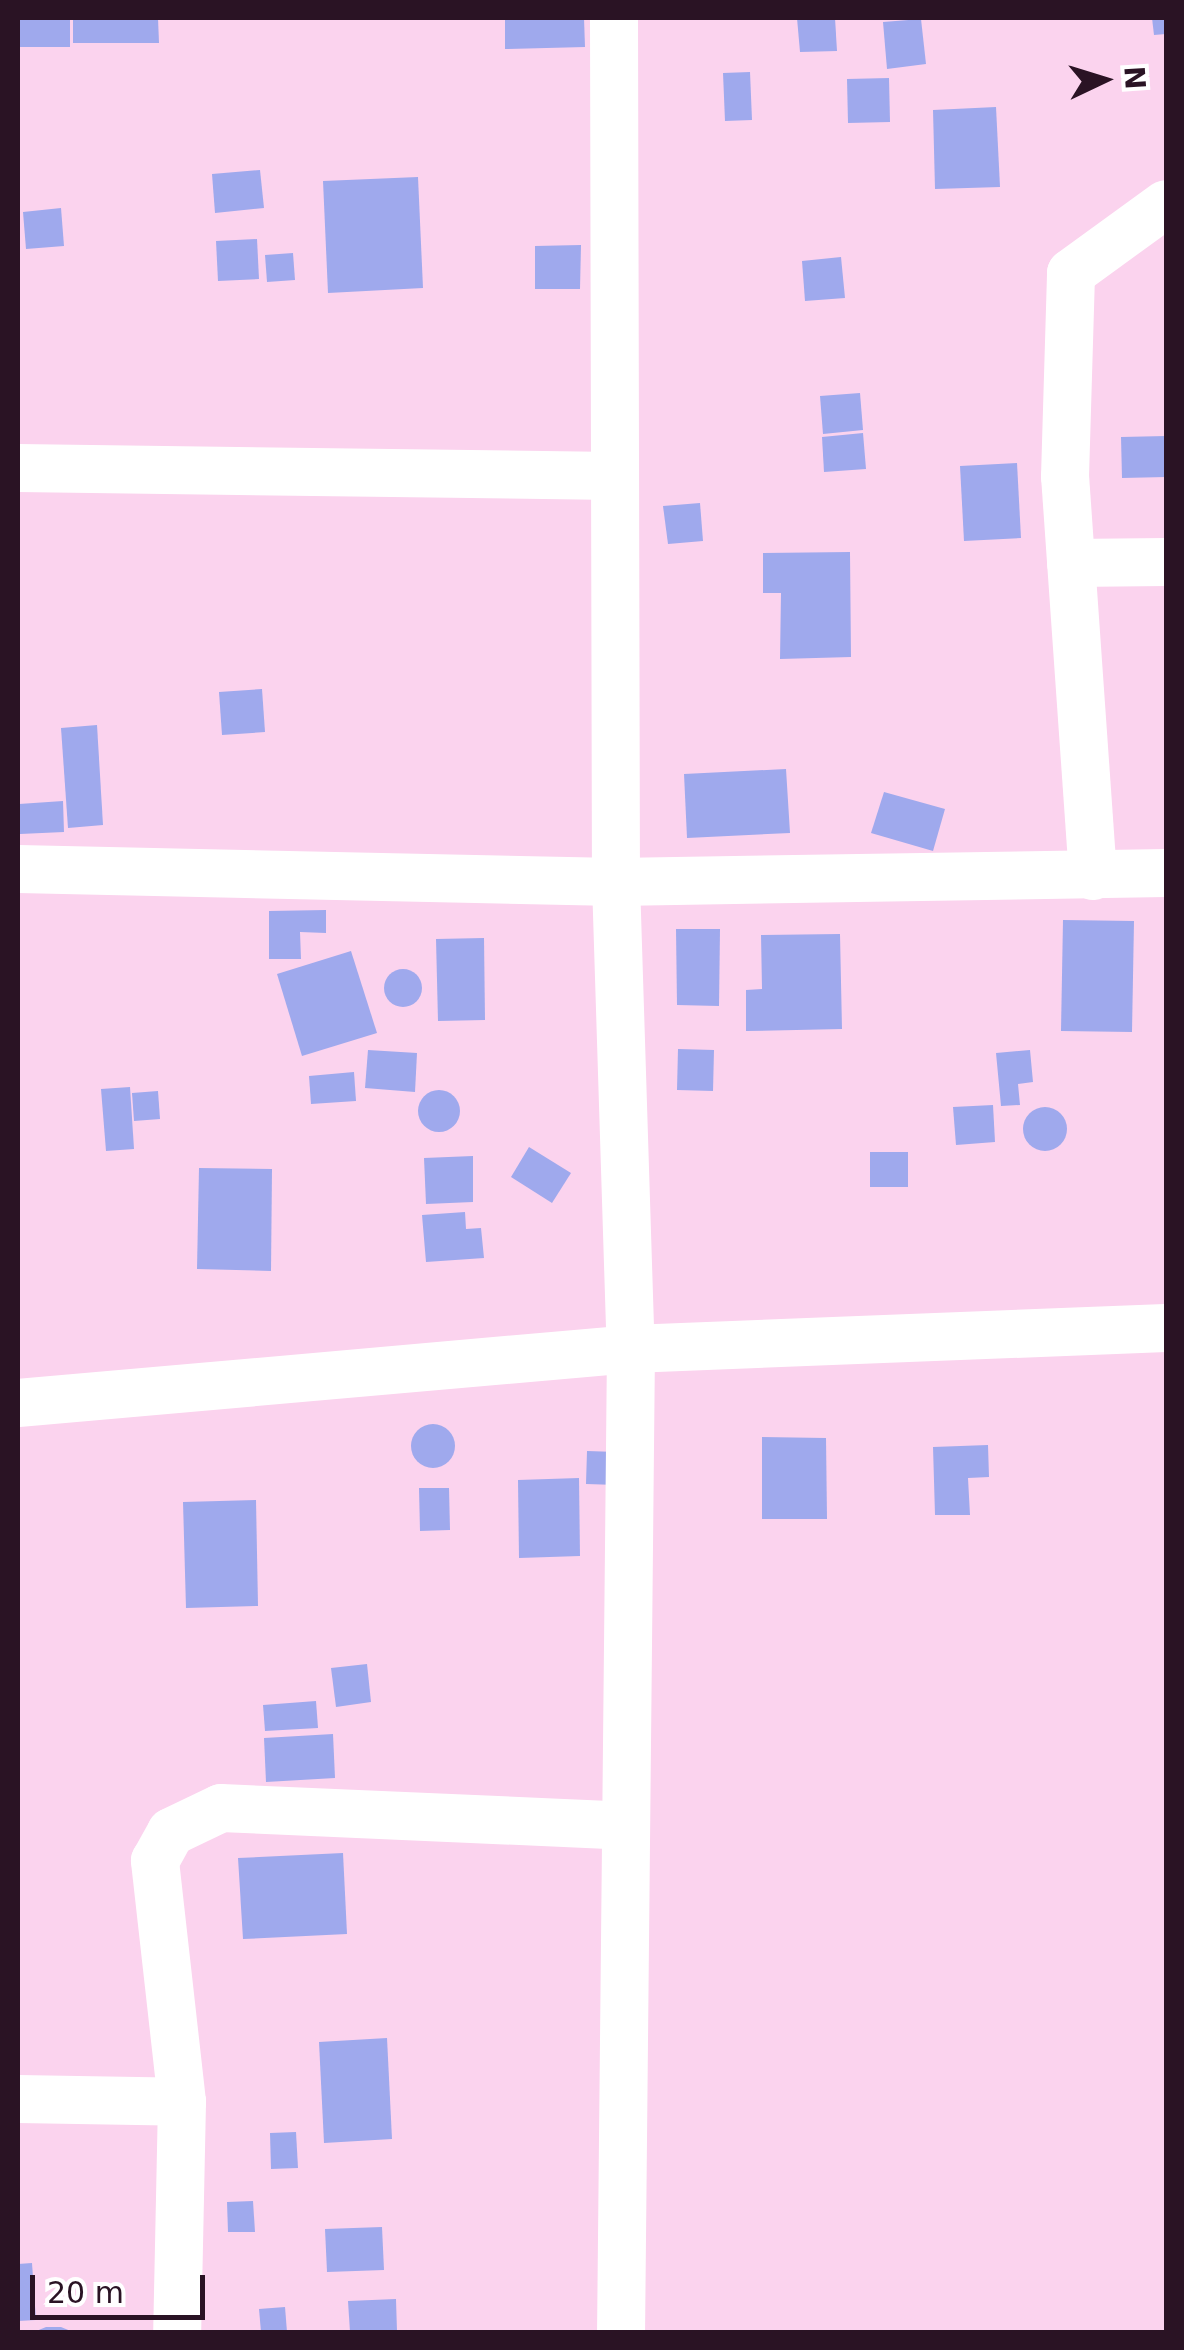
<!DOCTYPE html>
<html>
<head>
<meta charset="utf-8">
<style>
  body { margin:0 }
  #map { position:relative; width:1184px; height:2350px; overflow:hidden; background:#fbd3ee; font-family:"DejaVu Sans",sans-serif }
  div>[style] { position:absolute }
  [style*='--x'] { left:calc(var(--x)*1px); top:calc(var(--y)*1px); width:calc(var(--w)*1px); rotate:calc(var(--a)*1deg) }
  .building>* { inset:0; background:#9fa9ed }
  .round { border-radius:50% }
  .street>* { height:48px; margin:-24px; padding:0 24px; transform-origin:24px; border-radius:24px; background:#fff }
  span { translate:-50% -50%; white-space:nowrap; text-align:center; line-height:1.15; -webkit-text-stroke:9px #fff; paint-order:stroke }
  .frame { position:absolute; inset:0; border:20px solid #2a1324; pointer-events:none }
  .north { position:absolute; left:1054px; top:30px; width:100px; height:100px; -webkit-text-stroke:8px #fff; paint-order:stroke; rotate:86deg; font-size:28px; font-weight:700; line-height:40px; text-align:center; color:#2a1324 }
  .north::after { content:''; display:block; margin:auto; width:35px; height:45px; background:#2a1324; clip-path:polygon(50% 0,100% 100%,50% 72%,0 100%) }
  .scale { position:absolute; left:30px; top:2275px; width:175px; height:45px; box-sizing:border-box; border:5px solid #2a1324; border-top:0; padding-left:12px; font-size:30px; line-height:35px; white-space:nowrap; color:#2a1324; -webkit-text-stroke:8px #fff; paint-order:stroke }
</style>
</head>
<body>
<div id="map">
  <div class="building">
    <div style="clip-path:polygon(18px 18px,70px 18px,70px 47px,18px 47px)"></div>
    <div style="clip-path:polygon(73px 18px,158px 18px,159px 43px,73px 43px)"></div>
    <div style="clip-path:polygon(505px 18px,584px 18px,585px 47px,505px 49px)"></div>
    <div style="clip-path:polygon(797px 18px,835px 18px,837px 51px,800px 52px)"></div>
    <div style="clip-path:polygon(1152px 18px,1166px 18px,1166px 34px,1154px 35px)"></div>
    <div style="clip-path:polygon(921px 19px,926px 64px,887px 69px,883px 22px)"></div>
    <div style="clip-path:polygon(750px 72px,752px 120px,725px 121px,723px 73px)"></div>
    <div style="clip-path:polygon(889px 78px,890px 122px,848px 123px,847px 79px)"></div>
    <div style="clip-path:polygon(996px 107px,1000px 187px,935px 189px,933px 110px)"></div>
    <div style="clip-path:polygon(260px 170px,264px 208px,215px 213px,212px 174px)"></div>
    <div style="clip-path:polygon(418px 177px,423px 288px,328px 293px,323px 181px)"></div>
    <div style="clip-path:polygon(61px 208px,64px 246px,26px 249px,23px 212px)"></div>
    <div style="clip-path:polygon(257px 239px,259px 279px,218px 281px,216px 241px)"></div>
    <div style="clip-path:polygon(581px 245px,580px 289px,535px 289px,535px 246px)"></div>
    <div style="clip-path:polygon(293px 253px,295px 280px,267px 282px,265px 255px)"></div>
    <div style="clip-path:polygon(841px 257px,845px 298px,805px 301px,802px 261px)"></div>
    <div style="clip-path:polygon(860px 393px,863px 430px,823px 434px,820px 396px)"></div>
    <div style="clip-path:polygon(863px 433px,866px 469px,824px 472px,822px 437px)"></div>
    <div style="clip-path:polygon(1166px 436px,1166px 477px,1122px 478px,1121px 437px)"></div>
    <div style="clip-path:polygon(1017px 463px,1021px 538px,964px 541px,960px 466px)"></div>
    <div style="clip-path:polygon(700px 503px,703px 541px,668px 544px,663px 506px)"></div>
    <div style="clip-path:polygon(850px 552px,851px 657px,780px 659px,781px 593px,763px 593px,763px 553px)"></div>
    <div style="clip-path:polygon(262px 689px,265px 732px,222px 735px,219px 692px)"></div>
    <div style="clip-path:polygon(97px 725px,103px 825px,68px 828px,61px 728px)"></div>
    <div style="clip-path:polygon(786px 769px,790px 833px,687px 838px,684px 774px)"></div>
    <div style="clip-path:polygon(884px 792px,945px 809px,933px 851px,871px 833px)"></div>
    <div style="clip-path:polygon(63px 801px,64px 832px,20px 834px,19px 804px)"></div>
    <div style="clip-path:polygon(326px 910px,326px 933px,300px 932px,301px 959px,269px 959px,269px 911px)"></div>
    <div style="clip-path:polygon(1063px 920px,1134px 921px,1132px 1032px,1061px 1031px)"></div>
    <div style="clip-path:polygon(676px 929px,720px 929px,719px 1006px,677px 1005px)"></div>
    <div style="clip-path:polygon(840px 934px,842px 1029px,746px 1031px,746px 990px,762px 989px,761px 935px)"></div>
    <div style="clip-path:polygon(484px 938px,485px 1020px,438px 1021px,436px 939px)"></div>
    <div style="clip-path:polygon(351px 951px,377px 1033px,302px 1056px,277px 974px)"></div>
    <div class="round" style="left:384px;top:969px;width:38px;height:38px"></div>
    <div style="clip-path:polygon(678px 1049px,714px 1050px,713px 1091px,677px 1090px)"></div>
    <div style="clip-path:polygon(368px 1050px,417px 1053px,415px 1092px,365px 1088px)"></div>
    <div style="clip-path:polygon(1030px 1050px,1033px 1082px,1018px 1084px,1020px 1105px,1001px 1106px,996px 1053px)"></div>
    <div style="clip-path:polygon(354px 1072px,356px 1101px,311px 1104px,309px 1076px)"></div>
    <div style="clip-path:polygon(130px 1087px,134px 1149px,106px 1151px,101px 1089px)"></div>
    <div class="round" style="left:418px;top:1090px;width:42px;height:42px"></div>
    <div style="clip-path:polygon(158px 1091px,160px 1119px,134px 1121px,132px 1093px)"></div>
    <div style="clip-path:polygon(993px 1105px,995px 1142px,956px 1145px,953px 1107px)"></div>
    <div class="round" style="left:1023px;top:1107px;width:44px;height:44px"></div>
    <div style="clip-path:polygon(529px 1147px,571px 1173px,552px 1203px,511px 1177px)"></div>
    <div style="clip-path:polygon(870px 1152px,908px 1152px,908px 1187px,870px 1187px)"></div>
    <div style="clip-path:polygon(473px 1156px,473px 1202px,426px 1204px,424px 1158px)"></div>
    <div style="clip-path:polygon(199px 1168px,272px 1169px,271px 1271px,197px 1269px)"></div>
    <div style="clip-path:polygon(465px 1212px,466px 1229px,481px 1228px,484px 1258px,426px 1262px,422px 1215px)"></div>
    <div class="round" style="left:411px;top:1424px;width:44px;height:44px"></div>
    <div style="clip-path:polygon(762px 1437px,826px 1438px,827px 1519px,762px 1519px)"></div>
    <div style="clip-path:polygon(988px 1445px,989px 1477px,968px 1478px,970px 1515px,935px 1515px,933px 1447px)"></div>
    <div style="clip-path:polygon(587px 1451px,617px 1452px,617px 1485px,586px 1484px)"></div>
    <div style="clip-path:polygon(579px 1478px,580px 1556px,519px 1558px,518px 1480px)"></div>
    <div style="clip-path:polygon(419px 1488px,449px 1488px,450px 1530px,420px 1531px)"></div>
    <div style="clip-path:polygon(256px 1500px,258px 1606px,186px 1608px,183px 1502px)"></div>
    <div style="clip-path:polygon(367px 1664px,371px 1702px,336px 1707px,331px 1668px)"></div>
    <div style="clip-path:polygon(316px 1701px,318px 1728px,265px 1731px,263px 1705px)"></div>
    <div style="clip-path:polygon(333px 1734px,335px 1778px,266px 1782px,264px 1738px)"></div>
    <div style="clip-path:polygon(343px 1853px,347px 1934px,243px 1939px,238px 1858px)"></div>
    <div style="clip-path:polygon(387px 2038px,392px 2139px,324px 2143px,319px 2042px)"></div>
    <div style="clip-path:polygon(296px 2132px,298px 2168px,271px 2169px,270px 2133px)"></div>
    <div style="clip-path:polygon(253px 2201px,255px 2232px,228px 2232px,227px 2202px)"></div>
    <div style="clip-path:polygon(382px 2227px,384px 2270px,327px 2272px,325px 2229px)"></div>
    <div style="clip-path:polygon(32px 2263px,36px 2320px,18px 2321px,18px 2264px)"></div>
    <div style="clip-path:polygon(396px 2299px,397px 2332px,350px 2332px,348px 2301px)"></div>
    <div style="clip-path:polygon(285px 2307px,287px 2332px,261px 2332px,259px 2309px)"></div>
    <div style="clip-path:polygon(46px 2327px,61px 2327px,73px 2332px,34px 2332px)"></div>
  </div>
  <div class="street">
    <div style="--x:614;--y:18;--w:864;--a:89.87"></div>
    <div style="--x:616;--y:882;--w:467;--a:88.2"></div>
    <div style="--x:631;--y:1349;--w:983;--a:90.58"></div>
    <div style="--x:18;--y:468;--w:597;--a:0.77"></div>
    <div style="--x:1071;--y:563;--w:95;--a:-0.6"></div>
    <div style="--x:18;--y:869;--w:598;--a:1.25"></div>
    <div style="--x:616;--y:882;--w:550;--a:-0.94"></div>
    <div style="--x:1093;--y:876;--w:400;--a:-94"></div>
    <div style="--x:1065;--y:477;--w:204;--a:-88.3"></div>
    <div style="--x:1071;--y:273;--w:117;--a:-36"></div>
    <div style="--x:18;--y:1403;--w:615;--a:-5.03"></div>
    <div style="--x:631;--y:1349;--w:535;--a:-2.25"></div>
    <div style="--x:18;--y:2099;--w:164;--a:1"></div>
    <div style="--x:182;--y:2102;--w:230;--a:91.2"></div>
    <div style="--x:182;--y:2102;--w:243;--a:-96.4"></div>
    <div style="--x:155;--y:1861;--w:33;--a:-61"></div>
    <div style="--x:171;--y:1832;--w:55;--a:-25.6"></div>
    <div style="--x:221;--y:1808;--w:405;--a:2.5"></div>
  </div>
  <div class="frame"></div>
  <div class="north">N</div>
  <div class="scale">20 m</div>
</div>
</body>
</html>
